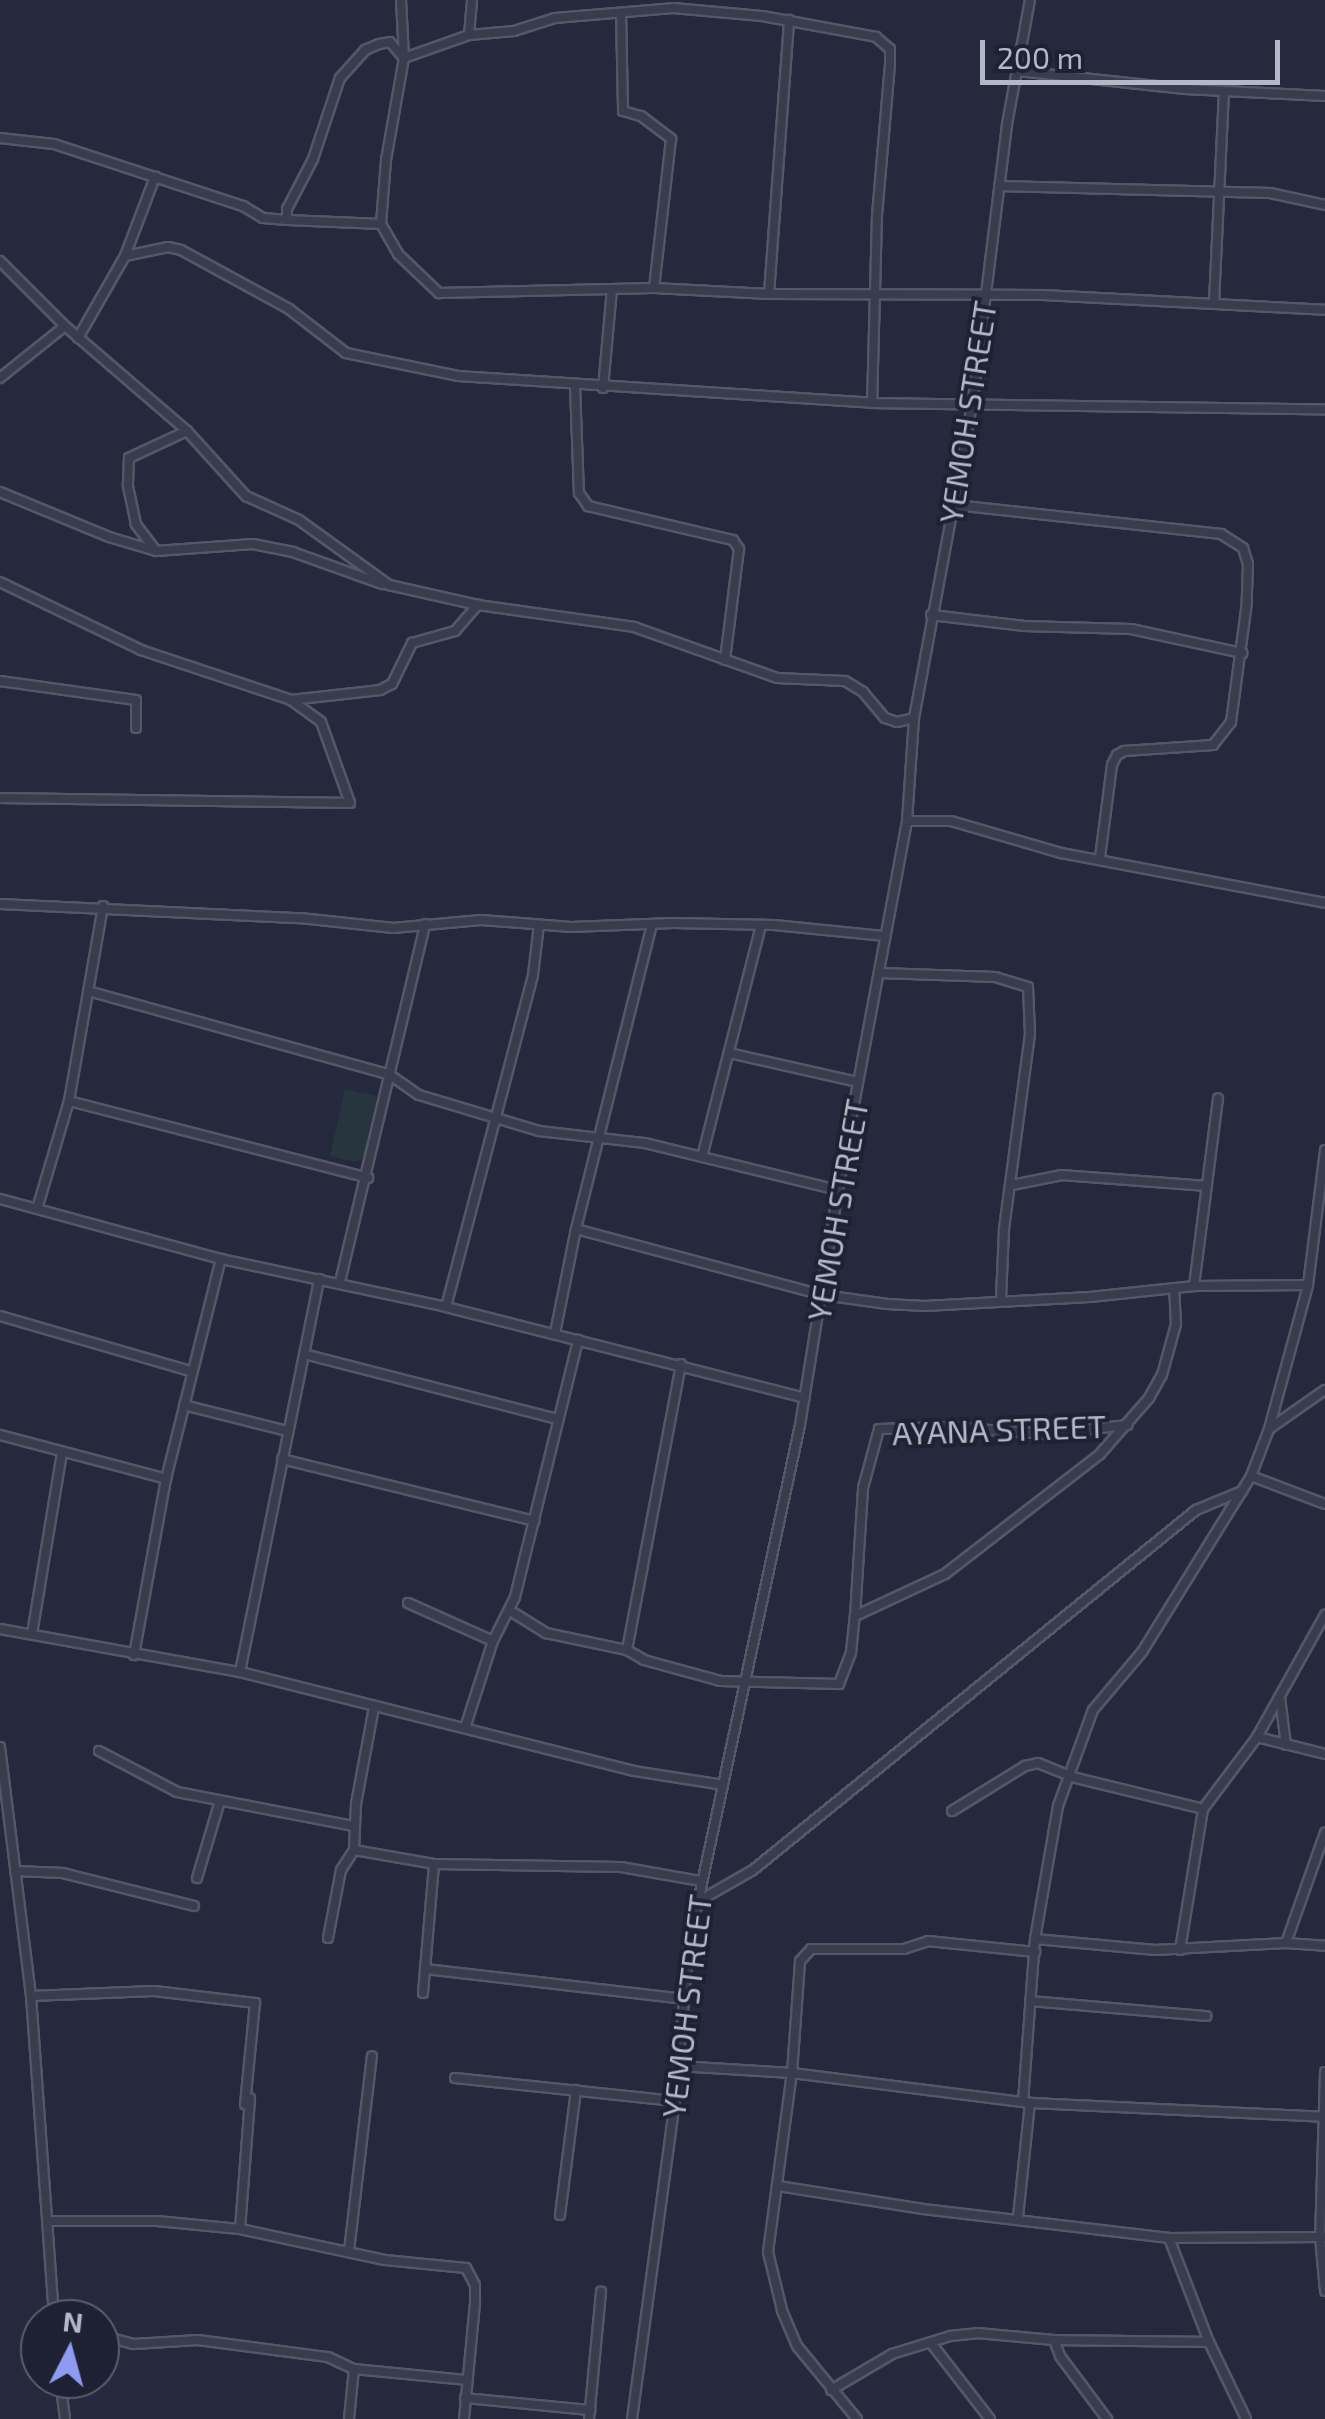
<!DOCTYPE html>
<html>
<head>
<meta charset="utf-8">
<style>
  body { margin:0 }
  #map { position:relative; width:1325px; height:2419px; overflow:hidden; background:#25293d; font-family:"Exo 2",sans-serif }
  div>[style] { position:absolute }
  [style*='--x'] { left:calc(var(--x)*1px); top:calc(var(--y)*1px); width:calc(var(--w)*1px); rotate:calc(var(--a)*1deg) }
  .green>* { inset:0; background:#27353e }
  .roads { filter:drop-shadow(2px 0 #545768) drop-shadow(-2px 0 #545768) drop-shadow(0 2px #545768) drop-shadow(0 -2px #545768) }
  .minor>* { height:8px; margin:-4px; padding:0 4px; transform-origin:4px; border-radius:4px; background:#393c4d }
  span { translate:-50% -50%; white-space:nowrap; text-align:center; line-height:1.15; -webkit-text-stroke:8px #1e2132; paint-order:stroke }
  .street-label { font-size:32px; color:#b5b7c8 }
  .north { position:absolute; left:20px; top:2299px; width:100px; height:100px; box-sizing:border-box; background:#1e2132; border:2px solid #5a5d6e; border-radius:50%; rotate:6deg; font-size:28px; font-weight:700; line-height:40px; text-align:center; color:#b5b7c8 }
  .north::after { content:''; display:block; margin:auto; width:35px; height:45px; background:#8f9bf3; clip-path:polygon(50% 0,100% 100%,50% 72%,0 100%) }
  .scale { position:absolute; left:980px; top:40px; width:300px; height:45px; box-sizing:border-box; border:5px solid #b5b7c8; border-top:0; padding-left:12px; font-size:30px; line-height:35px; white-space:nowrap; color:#b5b7c8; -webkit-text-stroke:8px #1e2132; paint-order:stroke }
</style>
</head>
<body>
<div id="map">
  <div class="green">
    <div style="clip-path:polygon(345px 1089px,377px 1096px,363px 1159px,355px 1162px,330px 1156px)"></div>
  </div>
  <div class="roads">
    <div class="minor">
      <div style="--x:401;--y:0;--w:58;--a:87"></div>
      <div style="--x:404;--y:58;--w:104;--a:100"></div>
      <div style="--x:386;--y:160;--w:64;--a:94.5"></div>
      <div style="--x:381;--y:224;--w:34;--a:60"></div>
      <div style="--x:398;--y:254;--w:57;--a:43.6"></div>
      <div style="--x:439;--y:293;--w:215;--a:-1.3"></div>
      <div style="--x:654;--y:288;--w:115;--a:3"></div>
      <div style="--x:769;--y:294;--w:273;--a:0.2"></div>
      <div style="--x:1042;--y:295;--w:283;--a:3"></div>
      <div style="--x:621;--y:13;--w:98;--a:88.8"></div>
      <div style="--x:623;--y:111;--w:19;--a:16"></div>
      <div style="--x:641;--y:116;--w:38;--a:37"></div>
      <div style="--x:671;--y:139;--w:150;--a:96.5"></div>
      <div style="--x:469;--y:35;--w:35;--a:-85"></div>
      <div style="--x:1017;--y:71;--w:169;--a:6.1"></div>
      <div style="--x:1185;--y:89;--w:140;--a:2.9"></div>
      <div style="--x:0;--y:138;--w:54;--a:6.3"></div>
      <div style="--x:54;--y:144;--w:199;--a:18.2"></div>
      <div style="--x:243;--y:206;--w:23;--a:31"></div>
      <div style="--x:263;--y:218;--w:24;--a:5"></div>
      <div style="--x:999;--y:186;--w:271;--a:1.5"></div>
      <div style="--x:1270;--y:193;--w:56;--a:12.3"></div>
      <div style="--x:381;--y:224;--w:94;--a:-177.6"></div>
      <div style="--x:287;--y:220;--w:11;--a:-90"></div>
      <div style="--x:287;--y:209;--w:56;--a:-62.5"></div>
      <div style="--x:313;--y:159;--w:85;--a:-71.6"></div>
      <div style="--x:340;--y:78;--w:38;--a:-48"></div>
      <div style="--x:365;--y:50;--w:15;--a:-23"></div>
      <div style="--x:379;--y:44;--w:11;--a:-10"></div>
      <div style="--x:390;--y:42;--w:21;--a:49"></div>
      <div style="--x:404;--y:58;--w:69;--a:-19.5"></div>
      <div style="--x:469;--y:35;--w:45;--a:-5.1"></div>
      <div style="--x:514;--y:31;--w:43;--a:-17.6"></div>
      <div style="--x:555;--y:18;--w:118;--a:-4.8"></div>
      <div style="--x:673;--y:8;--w:89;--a:5.1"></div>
      <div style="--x:762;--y:16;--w:116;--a:10.4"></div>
      <div style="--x:876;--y:37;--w:18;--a:41"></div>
      <div style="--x:890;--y:49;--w:15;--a:90"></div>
      <div style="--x:890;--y:64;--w:152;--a:94.9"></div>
      <div style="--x:877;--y:215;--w:188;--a:91.5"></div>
      <div style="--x:125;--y:256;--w:44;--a:-11.8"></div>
      <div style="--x:168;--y:247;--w:13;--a:13"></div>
      <div style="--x:181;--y:250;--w:123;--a:28.6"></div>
      <div style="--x:289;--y:309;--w:72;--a:37.7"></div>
      <div style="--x:346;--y:353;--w:114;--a:11.6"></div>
      <div style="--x:458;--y:376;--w:415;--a:3.7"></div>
      <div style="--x:872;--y:403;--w:453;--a:0.8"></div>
      <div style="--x:0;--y:261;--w:92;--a:45"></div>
      <div style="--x:65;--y:326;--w:161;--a:40.7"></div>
      <div style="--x:187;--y:431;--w:88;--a:47.8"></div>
      <div style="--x:246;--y:496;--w:58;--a:24.4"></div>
      <div style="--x:299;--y:520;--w:111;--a:35.8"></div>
      <div style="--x:389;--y:585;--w:91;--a:12.7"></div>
      <div style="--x:478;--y:605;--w:158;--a:8"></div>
      <div style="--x:634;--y:627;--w:152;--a:19.6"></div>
      <div style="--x:777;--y:678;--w:68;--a:2.5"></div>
      <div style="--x:845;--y:681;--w:21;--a:31"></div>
      <div style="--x:863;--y:692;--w:34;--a:50"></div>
      <div style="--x:885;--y:718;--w:13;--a:18"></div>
      <div style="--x:897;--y:722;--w:17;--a:-13"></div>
      <div style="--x:769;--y:294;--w:275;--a:-85.8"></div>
      <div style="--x:1214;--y:303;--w:211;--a:-87.3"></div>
      <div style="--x:78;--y:338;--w:95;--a:-60.2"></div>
      <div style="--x:125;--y:256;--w:85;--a:-69.2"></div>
      <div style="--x:0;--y:378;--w:83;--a:-38.7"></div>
      <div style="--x:575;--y:386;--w:107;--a:87.9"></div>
      <div style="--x:579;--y:493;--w:16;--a:55"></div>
      <div style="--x:588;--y:506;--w:149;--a:13.2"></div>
      <div style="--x:733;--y:540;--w:11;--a:56"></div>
      <div style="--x:739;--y:549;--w:112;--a:97.2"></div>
      <div style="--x:603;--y:388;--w:99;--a:-84.8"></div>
      <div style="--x:0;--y:492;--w:118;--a:22.4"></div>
      <div style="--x:109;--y:537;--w:49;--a:16.6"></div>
      <div style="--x:156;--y:551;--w:97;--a:-4.1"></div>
      <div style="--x:253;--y:544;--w:41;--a:11.3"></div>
      <div style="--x:293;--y:552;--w:95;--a:19.8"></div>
      <div style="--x:955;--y:505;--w:268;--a:6.2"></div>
      <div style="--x:1221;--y:534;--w:26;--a:32"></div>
      <div style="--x:1243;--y:548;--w:17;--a:73"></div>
      <div style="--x:1248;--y:564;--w:38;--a:92"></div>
      <div style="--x:1247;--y:602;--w:121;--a:97.6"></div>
      <div style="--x:1231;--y:722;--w:29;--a:128"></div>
      <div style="--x:1213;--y:745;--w:89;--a:176.1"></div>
      <div style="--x:1124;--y:751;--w:8;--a:150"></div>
      <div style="--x:1117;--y:755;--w:11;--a:117"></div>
      <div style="--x:1112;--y:765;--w:94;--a:97.4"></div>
      <div style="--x:156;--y:551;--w:34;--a:-127"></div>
      <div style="--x:136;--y:524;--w:40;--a:-102"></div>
      <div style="--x:128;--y:485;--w:27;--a:-88"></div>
      <div style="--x:129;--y:458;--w:64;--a:-25"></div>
      <div style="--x:0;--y:582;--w:157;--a:25.7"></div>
      <div style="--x:141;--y:650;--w:158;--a:18.4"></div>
      <div style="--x:291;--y:700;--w:37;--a:36"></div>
      <div style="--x:321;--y:722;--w:86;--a:70.3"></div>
      <div style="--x:350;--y:803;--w:350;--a:-179.2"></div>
      <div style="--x:931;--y:615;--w:94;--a:6.7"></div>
      <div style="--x:1024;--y:626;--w:107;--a:1.6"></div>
      <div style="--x:1131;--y:629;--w:114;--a:12.2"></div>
      <div style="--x:0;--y:681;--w:137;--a:8"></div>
      <div style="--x:136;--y:700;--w:28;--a:90"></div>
      <div style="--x:291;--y:700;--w:90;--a:-6.4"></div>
      <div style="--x:380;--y:690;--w:13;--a:-27"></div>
      <div style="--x:392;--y:684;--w:46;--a:-64"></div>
      <div style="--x:412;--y:643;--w:45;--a:-15.6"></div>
      <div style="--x:455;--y:631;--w:35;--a:-49"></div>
      <div style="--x:907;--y:821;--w:44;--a:0"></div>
      <div style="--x:951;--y:821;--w:115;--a:16.2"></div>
      <div style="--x:1061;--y:853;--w:269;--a:10.7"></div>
      <div style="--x:0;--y:904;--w:300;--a:2.7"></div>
      <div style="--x:300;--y:918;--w:94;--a:6.1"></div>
      <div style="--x:393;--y:928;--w:88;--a:-5.2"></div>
      <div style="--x:481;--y:920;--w:90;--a:4.4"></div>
      <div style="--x:571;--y:927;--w:102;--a:-2.2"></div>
      <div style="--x:673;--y:923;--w:101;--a:1.1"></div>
      <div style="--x:774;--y:925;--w:112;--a:5.7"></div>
      <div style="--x:880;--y:973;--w:115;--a:2"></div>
      <div style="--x:995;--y:977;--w:34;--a:17"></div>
      <div style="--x:1028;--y:987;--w:47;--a:87.6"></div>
      <div style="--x:1030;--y:1034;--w:198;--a:97.6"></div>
      <div style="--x:1004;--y:1230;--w:69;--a:92.5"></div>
      <div style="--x:88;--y:991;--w:313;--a:15.5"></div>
      <div style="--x:390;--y:1075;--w:35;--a:35"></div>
      <div style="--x:419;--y:1095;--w:125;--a:16.7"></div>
      <div style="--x:539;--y:1131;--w:107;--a:6.5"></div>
      <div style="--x:645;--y:1143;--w:199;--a:13.7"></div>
      <div style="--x:729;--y:1053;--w:132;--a:12.7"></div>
      <div style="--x:69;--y:1101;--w:309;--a:14.4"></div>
      <div style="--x:702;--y:1157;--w:239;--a:-75.7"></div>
      <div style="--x:1012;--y:1185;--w:51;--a:-11.3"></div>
      <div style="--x:1062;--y:1175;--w:145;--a:4.3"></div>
      <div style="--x:0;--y:1199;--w:229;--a:15.2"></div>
      <div style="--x:221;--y:1259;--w:230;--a:12"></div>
      <div style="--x:446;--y:1307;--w:370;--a:14.2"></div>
      <div style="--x:37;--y:1209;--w:113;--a:-73.5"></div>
      <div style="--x:69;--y:1101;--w:198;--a:-80.1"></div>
      <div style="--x:576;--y:1229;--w:256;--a:15"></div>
      <div style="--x:823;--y:1295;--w:65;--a:8"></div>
      <div style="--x:887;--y:1304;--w:38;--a:3"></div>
      <div style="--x:925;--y:1306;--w:165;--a:-3.1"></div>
      <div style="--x:1090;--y:1297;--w:105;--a:-6"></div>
      <div style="--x:1194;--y:1286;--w:114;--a:-0.5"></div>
      <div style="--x:340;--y:1282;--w:368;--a:-76.6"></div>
      <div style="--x:1194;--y:1286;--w:189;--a:-82.7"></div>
      <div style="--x:446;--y:1307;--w:343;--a:-75.3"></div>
      <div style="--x:533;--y:975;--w:50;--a:-83.2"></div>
      <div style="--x:0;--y:1316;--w:199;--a:16.1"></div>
      <div style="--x:555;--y:1333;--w:106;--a:-78.6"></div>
      <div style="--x:576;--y:1229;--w:314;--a:-76"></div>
      <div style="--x:304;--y:1354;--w:261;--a:14.4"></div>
      <div style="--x:184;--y:1405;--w:106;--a:14.2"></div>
      <div style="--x:1269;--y:1429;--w:68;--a:-34.9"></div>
      <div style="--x:0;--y:1435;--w:172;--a:14.8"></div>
      <div style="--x:282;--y:1459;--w:260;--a:13.8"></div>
      <div style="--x:1251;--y:1476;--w:79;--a:20.7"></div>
      <div style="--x:408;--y:1603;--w:93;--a:24.1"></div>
      <div style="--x:509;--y:1610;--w:44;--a:31.9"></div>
      <div style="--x:546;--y:1633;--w:83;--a:11.9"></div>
      <div style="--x:627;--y:1650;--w:20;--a:30"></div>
      <div style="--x:644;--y:1660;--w:79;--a:15.4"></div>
      <div style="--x:720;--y:1681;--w:119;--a:1.4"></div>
      <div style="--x:839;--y:1684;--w:34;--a:-69"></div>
      <div style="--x:851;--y:1652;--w:36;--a:-84"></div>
      <div style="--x:855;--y:1616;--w:128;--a:-86.4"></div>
      <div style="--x:863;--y:1488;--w:61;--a:-74.8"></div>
      <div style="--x:879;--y:1429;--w:68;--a:-1.7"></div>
      <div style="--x:947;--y:1427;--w:100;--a:4"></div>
      <div style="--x:1047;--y:1434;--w:81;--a:-6.4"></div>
      <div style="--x:855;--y:1616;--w:99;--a:-25"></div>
      <div style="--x:945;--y:1574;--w:196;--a:-37.7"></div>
      <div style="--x:1100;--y:1454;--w:74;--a:-48.8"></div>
      <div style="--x:1149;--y:1398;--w:26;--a:-61"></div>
      <div style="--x:1162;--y:1375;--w:53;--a:-74.6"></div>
      <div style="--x:1176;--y:1324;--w:36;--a:-93"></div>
      <div style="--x:0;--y:1629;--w:244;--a:10.2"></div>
      <div style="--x:240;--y:1672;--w:406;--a:14.1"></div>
      <div style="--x:634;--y:1771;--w:90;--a:8.9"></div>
      <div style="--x:32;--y:1634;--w:184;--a:-80.6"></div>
      <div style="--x:627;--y:1650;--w:291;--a:-79.3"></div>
      <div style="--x:134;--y:1655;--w:179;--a:-79.7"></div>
      <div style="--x:166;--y:1479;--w:227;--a:-76"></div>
      <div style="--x:240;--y:1672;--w:401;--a:-78.6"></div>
      <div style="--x:1280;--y:1697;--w:48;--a:82.9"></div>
      <div style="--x:465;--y:1728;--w:91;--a:-72.2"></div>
      <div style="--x:493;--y:1641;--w:49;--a:-63.4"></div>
      <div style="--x:515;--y:1597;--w:265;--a:-76.2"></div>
      <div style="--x:1257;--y:1737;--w:70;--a:14"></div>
      <div style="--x:0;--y:1747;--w:251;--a:82.9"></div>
      <div style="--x:31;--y:1996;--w:324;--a:85.9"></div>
      <div style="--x:99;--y:1751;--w:88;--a:27.7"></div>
      <div style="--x:177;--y:1792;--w:179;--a:10.9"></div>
      <div style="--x:952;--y:1811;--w:86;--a:-31.7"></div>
      <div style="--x:1025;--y:1766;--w:13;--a:-13"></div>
      <div style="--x:1038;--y:1763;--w:37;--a:22"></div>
      <div style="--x:1072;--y:1777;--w:135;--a:13.7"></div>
      <div style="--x:1203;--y:1809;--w:90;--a:-53.1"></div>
      <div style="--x:1257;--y:1737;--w:140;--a:-60.9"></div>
      <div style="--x:354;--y:1850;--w:81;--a:9.9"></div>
      <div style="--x:434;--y:1864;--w:187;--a:0.9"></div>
      <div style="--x:621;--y:1867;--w:80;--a:10"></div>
      <div style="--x:15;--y:1871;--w:48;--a:2.4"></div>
      <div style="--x:63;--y:1873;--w:135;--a:14.1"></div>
      <div style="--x:197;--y:1878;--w:80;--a:-73.4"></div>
      <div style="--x:697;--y:1902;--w:64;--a:-29.7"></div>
      <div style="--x:753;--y:1870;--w:571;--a:-39.1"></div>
      <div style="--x:1196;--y:1510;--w:50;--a:-22.4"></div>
      <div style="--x:328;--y:1938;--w:69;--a:-79.2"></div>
      <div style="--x:341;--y:1870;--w:24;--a:-57"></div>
      <div style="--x:354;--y:1850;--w:46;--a:-87.5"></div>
      <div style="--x:356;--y:1804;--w:99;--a:-79.5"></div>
      <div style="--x:1035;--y:1939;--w:121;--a:5.2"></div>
      <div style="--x:1155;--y:1950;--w:131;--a:-3.1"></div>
      <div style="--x:1286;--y:1943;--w:39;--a:4"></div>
      <div style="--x:1286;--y:1943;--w:117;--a:-70.5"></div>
      <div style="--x:1180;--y:1950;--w:143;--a:-80.7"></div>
      <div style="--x:425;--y:1969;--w:260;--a:6.6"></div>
      <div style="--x:423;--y:1993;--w:129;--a:-85.1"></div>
      <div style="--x:31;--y:1996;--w:123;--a:-2.3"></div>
      <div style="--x:154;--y:1991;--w:102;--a:6.8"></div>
      <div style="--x:255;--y:2003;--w:102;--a:95.6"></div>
      <div style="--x:1031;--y:2001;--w:176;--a:4.9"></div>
      <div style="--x:678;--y:2066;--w:114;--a:3.5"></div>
      <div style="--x:792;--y:2073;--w:240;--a:7.2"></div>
      <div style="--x:1030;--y:2103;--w:295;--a:2.7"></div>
      <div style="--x:1325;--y:2072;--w:165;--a:91.7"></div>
      <div style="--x:1320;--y:2237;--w:54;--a:84.7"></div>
      <div style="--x:455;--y:2078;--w:221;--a:6"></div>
      <div style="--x:1023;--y:2102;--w:163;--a:-85.8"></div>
      <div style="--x:1035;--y:1939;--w:135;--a:-80.2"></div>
      <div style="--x:1058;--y:1806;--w:102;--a:-70"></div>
      <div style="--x:1093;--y:1710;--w:76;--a:-49.8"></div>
      <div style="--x:1142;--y:1652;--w:207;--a:-58.2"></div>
      <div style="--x:1251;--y:1476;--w:50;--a:-69"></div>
      <div style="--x:1269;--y:1429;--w:149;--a:-74.8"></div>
      <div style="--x:1308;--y:1285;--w:136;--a:-82.8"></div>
      <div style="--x:778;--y:2186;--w:147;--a:9"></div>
      <div style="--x:923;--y:2209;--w:248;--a:6.7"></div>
      <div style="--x:1169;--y:2238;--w:156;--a:-0.4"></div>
      <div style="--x:560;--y:2215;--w:126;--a:-82.7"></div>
      <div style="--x:1018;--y:2217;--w:115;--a:-84"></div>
      <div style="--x:48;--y:2221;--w:109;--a:0"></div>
      <div style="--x:157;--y:2221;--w:83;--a:5.5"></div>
      <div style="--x:240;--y:2229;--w:148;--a:12.1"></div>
      <div style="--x:385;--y:2260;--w:81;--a:5.6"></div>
      <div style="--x:466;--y:2268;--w:19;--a:62"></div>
      <div style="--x:475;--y:2285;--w:18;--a:90"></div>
      <div style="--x:475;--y:2303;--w:117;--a:95.4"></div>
      <div style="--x:240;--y:2229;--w:131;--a:-85.6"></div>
      <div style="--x:1169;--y:2238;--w:111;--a:69"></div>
      <div style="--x:1209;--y:2342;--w:85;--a:64.3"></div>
      <div style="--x:349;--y:2251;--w:196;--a:-83.3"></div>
      <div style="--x:100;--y:2335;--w:35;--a:15"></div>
      <div style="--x:134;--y:2344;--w:64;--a:-3.6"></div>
      <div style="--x:198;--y:2340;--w:131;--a:7.5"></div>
      <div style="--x:328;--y:2357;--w:29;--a:25"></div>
      <div style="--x:354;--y:2369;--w:114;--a:5.6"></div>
      <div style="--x:1054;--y:2340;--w:155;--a:0.7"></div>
      <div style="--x:931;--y:2343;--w:96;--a:52.2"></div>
      <div style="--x:60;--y:2379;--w:40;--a:82.9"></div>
      <div style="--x:831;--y:2390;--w:71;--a:-30.5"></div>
      <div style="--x:892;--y:2354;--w:61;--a:-17.2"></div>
      <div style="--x:950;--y:2336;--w:27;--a:-6"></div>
      <div style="--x:977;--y:2333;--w:77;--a:5.2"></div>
      <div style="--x:1054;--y:2340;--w:17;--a:69"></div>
      <div style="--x:1060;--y:2356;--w:79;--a:53.3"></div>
      <div style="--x:465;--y:2398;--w:126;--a:5.5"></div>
      <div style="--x:349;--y:2419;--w:50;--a:-84.3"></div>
      <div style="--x:589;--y:2419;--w:128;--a:-84.6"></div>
      <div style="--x:632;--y:2419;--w:321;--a:-82.3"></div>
      <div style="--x:675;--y:2101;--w:158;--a:-84.9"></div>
      <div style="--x:689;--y:1944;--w:531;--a:-77.93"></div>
      <div style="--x:800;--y:1425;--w:238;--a:-80.8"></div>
      <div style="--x:838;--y:1190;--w:375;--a:-79.4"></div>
      <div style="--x:907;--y:821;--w:103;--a:-86.1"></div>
      <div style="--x:914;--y:718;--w:317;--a:-79.5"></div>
      <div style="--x:972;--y:406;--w:284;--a:-82.9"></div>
      <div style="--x:1007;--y:124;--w:126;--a:-79.5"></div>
      <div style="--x:857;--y:2419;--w:94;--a:-129.4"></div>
      <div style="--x:797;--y:2346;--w:39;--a:-113"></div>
      <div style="--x:782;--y:2310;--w:60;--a:-103.6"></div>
      <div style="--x:768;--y:2252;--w:181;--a:-82.4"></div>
      <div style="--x:792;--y:2073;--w:112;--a:-85.9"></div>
      <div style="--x:800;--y:1961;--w:16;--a:-47"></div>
      <div style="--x:811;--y:1949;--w:93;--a:0"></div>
      <div style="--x:904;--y:1949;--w:25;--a:-18"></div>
      <div style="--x:928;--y:1941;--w:108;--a:5.9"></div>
    </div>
  </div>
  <div class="street-label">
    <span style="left:967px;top:412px;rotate:-81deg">YEMOH STREET</span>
    <span style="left:837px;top:1210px;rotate:-80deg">YEMOH STREET</span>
    <span style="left:999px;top:1429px;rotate:-2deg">AYANA STREET</span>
    <span style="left:686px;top:2006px;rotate:-83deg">YEMOH STREET</span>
  </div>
  <div class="north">N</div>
  <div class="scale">200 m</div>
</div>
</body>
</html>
